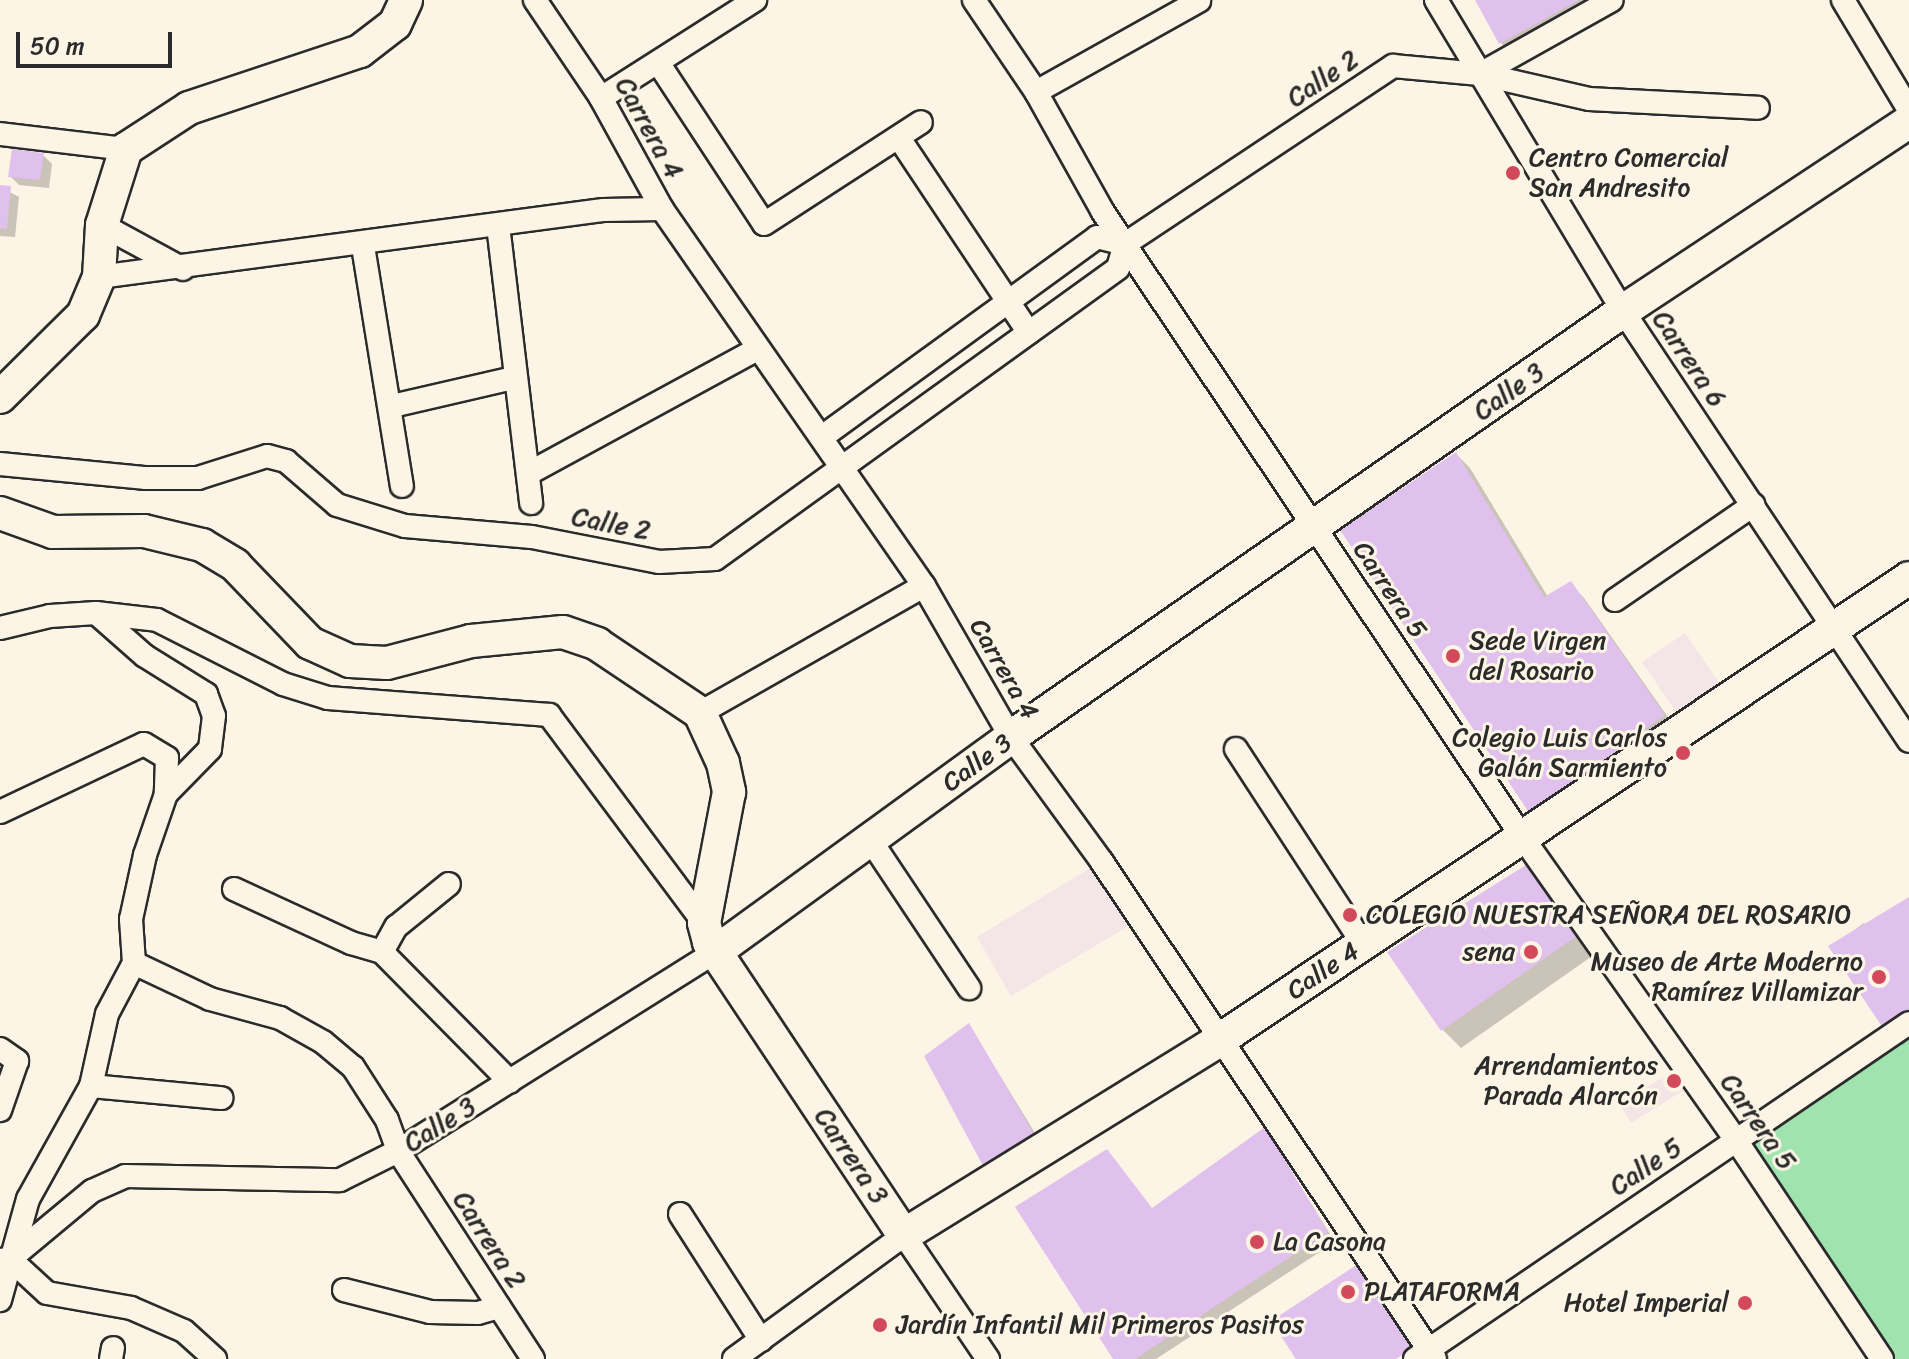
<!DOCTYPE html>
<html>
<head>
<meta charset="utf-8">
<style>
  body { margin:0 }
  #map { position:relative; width:1909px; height:1359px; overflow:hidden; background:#fcf5e5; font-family:Sriracha,sans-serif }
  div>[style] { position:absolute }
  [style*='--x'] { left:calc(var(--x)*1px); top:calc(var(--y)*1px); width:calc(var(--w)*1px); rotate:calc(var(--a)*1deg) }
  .built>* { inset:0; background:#f4e5e7 }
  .green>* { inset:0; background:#a0e3ae }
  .shadow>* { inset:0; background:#0003 }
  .building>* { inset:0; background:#e0c0ed }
  .roads { filter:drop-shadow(2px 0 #2b2b2b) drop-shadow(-2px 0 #2b2b2b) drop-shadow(0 2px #2b2b2b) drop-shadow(0 -2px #2b2b2b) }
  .street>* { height:22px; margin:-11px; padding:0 11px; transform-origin:11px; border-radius:11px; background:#fcf5e5 }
  .secondary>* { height:32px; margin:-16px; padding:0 16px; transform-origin:16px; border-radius:16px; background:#fcf5e5 }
  .dots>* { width:22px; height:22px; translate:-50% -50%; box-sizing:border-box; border:4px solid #fcf5e5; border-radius:50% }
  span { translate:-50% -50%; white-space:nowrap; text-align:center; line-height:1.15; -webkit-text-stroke:6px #fcf5e5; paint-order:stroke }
  .street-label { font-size:26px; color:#2b2b2b }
  .poi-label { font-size:26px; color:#2b2b2b }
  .left { translate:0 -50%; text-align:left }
  .right { translate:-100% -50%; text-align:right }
  .scale { position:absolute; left:16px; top:32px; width:156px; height:36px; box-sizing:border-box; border:4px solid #2b2b2b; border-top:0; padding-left:10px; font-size:24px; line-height:28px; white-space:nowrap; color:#2b2b2b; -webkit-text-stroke:6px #fcf5e5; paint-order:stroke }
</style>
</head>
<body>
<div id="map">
  <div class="built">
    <div style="clip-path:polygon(1685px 633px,1724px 690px,1681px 719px,1642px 662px)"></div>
    <div style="clip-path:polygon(1095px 865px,1132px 924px,1011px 996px,977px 937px)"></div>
    <div style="clip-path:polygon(1675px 1070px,1686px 1089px,1631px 1123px,1619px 1104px)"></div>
  </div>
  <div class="green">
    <div style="clip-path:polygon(1909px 1025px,1909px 1359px,1881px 1359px,1736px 1140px)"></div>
  </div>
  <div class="shadow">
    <div style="clip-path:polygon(1480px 0,1592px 0,1514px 57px,1501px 43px)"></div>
    <div style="clip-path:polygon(43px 155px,52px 164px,49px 188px,19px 185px,10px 176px)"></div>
    <div style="clip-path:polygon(0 187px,19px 197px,15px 237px,0 236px)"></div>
    <div style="clip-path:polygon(1456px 454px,1470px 468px,1548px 597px,1570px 584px,1584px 598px,1677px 730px,1545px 827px)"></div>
    <div style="clip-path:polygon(1529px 865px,1598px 952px,1461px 1048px,1443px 1030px)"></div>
    <div style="clip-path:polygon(1909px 899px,1909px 1040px,1902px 1045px,1884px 1027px,1831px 947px,1864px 923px,1869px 928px)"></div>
    <div style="clip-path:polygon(969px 1025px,1046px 1151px,998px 1182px)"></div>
    <div style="clip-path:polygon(1265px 1130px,1335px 1242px,1156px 1359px,1115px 1359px,1153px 1210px)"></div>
  </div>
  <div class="building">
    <div style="clip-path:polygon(1475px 0,1579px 0,1499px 44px)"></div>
    <div style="clip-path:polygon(12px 149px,44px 153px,40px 180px,8px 177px)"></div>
    <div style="clip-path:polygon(0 185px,11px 186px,7px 229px,0 228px)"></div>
    <div style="clip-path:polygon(1456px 452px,1544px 597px,1571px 581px,1665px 715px,1530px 814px,1340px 530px)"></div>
    <div style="clip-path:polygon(1529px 863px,1581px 933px,1441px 1031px,1387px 952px)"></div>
    <div style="clip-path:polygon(1909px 897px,1909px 1008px,1883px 1028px,1828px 946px)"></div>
    <div style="clip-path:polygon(969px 1023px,1038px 1141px,988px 1175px,924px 1056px)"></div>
    <div style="clip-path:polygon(1265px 1127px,1328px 1232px,1135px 1359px,1113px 1359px,1015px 1207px,1107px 1149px,1152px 1208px)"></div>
    <div style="clip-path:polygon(1361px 1262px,1415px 1347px,1396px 1359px,1296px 1359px,1271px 1321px)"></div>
  </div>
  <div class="roads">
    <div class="street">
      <div style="--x:535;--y:0;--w:118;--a:56"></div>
      <div style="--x:601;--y:98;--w:127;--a:61.2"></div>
      <div style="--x:662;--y:209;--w:459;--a:55.2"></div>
      <div style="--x:924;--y:586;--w:174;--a:60.1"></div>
      <div style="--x:1011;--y:737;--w:155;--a:53.9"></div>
      <div style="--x:1102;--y:862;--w:598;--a:56.18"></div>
      <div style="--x:974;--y:0;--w:111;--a:56"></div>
      <div style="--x:1036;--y:92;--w:137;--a:60.8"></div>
      <div style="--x:1103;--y:212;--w:754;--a:56.14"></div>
      <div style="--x:1523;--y:838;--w:370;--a:54.8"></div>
      <div style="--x:1736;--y:1140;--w:263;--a:56.3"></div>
      <div style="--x:1436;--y:0;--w:363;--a:59"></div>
      <div style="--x:1623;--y:311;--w:516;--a:56.37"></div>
      <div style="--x:1843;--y:0;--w:128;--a:59"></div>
      <div style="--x:659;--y:64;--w:191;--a:56.7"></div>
      <div style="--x:764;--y:224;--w:187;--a:-33"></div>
      <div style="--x:1480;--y:74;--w:151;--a:-29.3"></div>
      <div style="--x:1036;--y:92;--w:187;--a:-29.2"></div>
      <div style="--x:601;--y:98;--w:183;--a:-32.5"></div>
      <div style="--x:0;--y:134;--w:127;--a:6.8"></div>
      <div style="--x:899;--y:138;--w:234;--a:56.3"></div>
      <div style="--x:102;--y:225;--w:92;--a:28.5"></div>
      <div style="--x:498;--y:225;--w:280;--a:83.2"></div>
      <div style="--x:363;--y:246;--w:243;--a:80.8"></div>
      <div style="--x:99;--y:277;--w:508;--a:-7.57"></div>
      <div style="--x:603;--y:210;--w:59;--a:-1"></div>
      <div style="--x:392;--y:406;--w:124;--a:-13"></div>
      <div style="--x:822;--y:437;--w:340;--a:-36"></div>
      <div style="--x:1097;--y:237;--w:29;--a:14"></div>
      <div style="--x:0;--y:464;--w:147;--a:5.5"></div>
      <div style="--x:146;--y:478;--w:52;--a:0"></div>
      <div style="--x:198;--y:478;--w:72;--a:-17.7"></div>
      <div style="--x:267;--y:456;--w:20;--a:15"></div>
      <div style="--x:286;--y:461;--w:67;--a:40.8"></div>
      <div style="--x:337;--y:505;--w:71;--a:17.2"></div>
      <div style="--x:405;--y:526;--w:127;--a:5"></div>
      <div style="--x:532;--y:537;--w:129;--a:11.1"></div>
      <div style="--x:659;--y:562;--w:56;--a:-3.1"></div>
      <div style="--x:715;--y:559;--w:497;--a:-35.8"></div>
      <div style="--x:1118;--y:268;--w:25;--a:-74"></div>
      <div style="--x:1125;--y:244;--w:322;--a:-33.6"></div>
      <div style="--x:1393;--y:66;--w:87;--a:5.3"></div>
      <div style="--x:1480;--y:74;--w:112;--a:12.9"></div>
      <div style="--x:1589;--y:99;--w:169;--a:3"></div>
      <div style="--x:531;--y:472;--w:258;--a:-28.5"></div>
      <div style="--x:1615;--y:600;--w:168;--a:-34.5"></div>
      <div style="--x:96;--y:613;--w:61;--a:6.5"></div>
      <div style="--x:157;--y:620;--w:141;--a:26.9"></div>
      <div style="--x:283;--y:684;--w:47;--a:17.3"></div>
      <div style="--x:328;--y:698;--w:222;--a:4.4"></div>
      <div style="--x:549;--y:715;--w:259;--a:53.3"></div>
      <div style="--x:0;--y:628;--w:51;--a:-13.5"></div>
      <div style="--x:50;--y:616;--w:46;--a:-3.7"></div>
      <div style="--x:96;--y:613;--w:65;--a:41.3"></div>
      <div style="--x:145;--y:656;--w:72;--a:31.9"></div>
      <div style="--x:206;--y:694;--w:23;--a:70"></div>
      <div style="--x:214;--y:716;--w:33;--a:97"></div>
      <div style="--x:210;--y:749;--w:63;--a:134.4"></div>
      <div style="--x:700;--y:713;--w:257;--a:-29.6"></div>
      <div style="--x:1236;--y:749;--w:233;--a:56.9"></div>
      <div style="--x:0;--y:812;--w:159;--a:-25.3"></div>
      <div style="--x:144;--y:744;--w:27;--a:31"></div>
      <div style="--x:167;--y:758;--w:36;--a:92"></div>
      <div style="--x:166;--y:794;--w:65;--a:109"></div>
      <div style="--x:145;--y:855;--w:66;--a:102.3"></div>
      <div style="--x:131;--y:919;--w:44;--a:86.1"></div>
      <div style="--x:134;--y:963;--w:58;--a:117.9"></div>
      <div style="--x:107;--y:1014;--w:74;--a:102.5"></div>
      <div style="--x:91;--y:1086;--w:129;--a:119.1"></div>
      <div style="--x:28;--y:1199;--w:105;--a:105.5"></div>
      <div style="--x:871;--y:841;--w:177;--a:56.3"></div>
      <div style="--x:234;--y:889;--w:129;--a:24.8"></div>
      <div style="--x:351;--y:943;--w:32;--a:16"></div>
      <div style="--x:382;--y:952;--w:182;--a:45.4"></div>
      <div style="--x:382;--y:952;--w:29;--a:-61"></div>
      <div style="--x:396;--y:927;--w:68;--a:-39.1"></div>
      <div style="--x:134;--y:963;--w:84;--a:25.3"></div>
      <div style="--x:210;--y:999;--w:73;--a:15.2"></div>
      <div style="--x:280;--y:1018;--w:49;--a:29.2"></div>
      <div style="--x:323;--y:1042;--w:39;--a:40"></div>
      <div style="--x:353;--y:1067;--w:63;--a:57.3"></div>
      <div style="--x:387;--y:1120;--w:33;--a:70"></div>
      <div style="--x:398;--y:1151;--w:248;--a:57"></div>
      <div style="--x:0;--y:1049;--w:21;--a:35"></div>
      <div style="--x:17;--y:1061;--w:52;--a:109.1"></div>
      <div style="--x:91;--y:1086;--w:131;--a:5.3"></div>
      <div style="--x:680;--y:1214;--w:150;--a:57.3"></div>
      <div style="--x:10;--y:1259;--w:50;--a:42.6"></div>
      <div style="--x:47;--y:1293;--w:85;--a:10.1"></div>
      <div style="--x:131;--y:1308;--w:58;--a:23.5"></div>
      <div style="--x:184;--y:1331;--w:42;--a:42.1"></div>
      <div style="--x:0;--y:1260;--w:10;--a:-6"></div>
      <div style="--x:10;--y:1259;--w:107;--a:-39.7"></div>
      <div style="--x:92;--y:1191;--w:36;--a:-24"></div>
      <div style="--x:125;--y:1176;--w:215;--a:1.1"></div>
      <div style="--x:340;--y:1180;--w:65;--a:-26.6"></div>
      <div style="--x:398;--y:1151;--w:373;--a:-32.1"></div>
      <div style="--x:344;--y:1290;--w:89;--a:14.3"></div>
      <div style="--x:430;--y:1312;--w:48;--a:1.2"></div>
      <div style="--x:478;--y:1313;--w:22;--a:-16"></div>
      <div style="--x:111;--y:1359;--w:11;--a:-80"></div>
      <div style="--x:734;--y:1359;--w:210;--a:-36.1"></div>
      <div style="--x:904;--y:1235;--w:150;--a:55.9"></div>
      <div style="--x:1415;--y:1359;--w:597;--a:-34.22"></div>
    </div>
    <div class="secondary">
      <div style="--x:0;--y:397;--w:117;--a:-44.7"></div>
      <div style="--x:83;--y:315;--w:41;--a:-67.2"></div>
      <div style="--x:99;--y:277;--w:52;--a:-86.7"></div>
      <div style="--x:102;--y:225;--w:80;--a:-72.5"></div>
      <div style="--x:126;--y:149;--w:75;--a:-33.1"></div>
      <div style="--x:189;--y:108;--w:180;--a:-18.4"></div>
      <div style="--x:360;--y:51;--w:44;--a:-37.6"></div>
      <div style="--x:395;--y:24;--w:26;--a:-65"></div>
      <div style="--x:0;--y:513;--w:56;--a:19.7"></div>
      <div style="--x:53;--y:532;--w:91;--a:-0.6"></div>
      <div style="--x:144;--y:531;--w:60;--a:13.6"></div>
      <div style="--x:202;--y:545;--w:39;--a:31"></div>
      <div style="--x:235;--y:565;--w:108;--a:46.1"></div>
      <div style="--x:310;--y:643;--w:44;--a:24.2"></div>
      <div style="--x:350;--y:661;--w:37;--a:3"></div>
      <div style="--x:387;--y:663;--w:87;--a:-14.7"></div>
      <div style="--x:471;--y:641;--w:92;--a:-5.6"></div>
      <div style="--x:563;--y:632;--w:36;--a:19"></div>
      <div style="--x:597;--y:644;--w:124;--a:33.8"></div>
      <div style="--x:700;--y:713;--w:55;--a:65.3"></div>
      <div style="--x:723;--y:763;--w:30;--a:78"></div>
      <div style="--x:729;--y:792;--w:133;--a:100.8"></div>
      <div style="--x:704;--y:923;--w:20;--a:75"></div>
      <div style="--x:709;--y:942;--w:352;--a:56.4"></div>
      <div style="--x:904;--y:1235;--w:373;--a:-31.7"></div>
      <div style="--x:1221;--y:1039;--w:828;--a:-33.82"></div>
      <div style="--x:714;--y:953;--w:367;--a:-36"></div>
      <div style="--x:1011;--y:737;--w:746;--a:-34.84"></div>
      <div style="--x:1623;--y:311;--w:343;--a:-33.5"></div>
    </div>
  </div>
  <div class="dots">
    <div style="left:1513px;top:173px;background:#d1495b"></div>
    <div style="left:1453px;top:656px;background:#d1495b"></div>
    <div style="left:1683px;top:753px;background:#d1495b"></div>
    <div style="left:1350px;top:915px;background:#d1495b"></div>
    <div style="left:1531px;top:952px;background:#d1495b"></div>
    <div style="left:1879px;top:977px;background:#d1495b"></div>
    <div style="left:1674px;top:1081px;background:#d1495b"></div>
    <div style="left:1257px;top:1242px;background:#d1495b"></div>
    <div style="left:1348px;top:1292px;background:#d1495b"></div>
    <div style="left:1745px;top:1303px;background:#d1495b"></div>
    <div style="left:880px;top:1325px;background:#d1495b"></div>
  </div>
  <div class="street-label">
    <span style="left:1323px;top:79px;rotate:-34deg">Calle 2</span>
    <span style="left:649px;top:128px;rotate:61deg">Carrera 4</span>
    <span style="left:1689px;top:359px;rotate:56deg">Carrera 6</span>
    <span style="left:1509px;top:392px;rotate:-35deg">Calle 3</span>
    <span style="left:611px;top:524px;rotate:11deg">Calle 2</span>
    <span style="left:1390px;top:590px;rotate:56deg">Carrera 5</span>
    <span style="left:1004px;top:669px;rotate:60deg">Carrera 4</span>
    <span style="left:977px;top:763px;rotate:-36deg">Calle 3</span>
    <span style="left:1323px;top:971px;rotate:-34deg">Calle 4</span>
    <span style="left:1758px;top:1122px;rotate:55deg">Carrera 5</span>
    <span style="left:440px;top:1125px;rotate:-32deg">Calle 3</span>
    <span style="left:851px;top:1156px;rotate:56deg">Carrera 3</span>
    <span style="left:1646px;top:1167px;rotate:-34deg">Calle 5</span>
    <span style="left:489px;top:1240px;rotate:57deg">Carrera 2</span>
  </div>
  <div class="poi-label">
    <span class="left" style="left:1529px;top:173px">Centro Comercial<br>San Andresito</span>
    <span class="left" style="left:1469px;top:656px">Sede Virgen<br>del Rosario</span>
    <span class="right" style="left:1667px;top:753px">Colegio Luis Carlos<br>Galán Sarmiento</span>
    <span class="left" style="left:1366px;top:915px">COLEGIO NUESTRA SEÑORA DEL ROSARIO</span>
    <span class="right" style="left:1515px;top:952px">sena</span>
    <span class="right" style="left:1863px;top:977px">Museo de Arte Moderno<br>Ramírez Villamizar</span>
    <span class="right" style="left:1658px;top:1081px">Arrendamientos<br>Parada Alarcón</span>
    <span class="left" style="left:1273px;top:1242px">La Casona</span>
    <span class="left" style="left:1364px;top:1292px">PLATAFORMA</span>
    <span class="right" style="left:1729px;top:1303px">Hotel Imperial</span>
    <span class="left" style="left:896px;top:1325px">Jardín Infantil Mil Primeros Pasitos</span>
  </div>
  <div class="scale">50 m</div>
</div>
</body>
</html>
